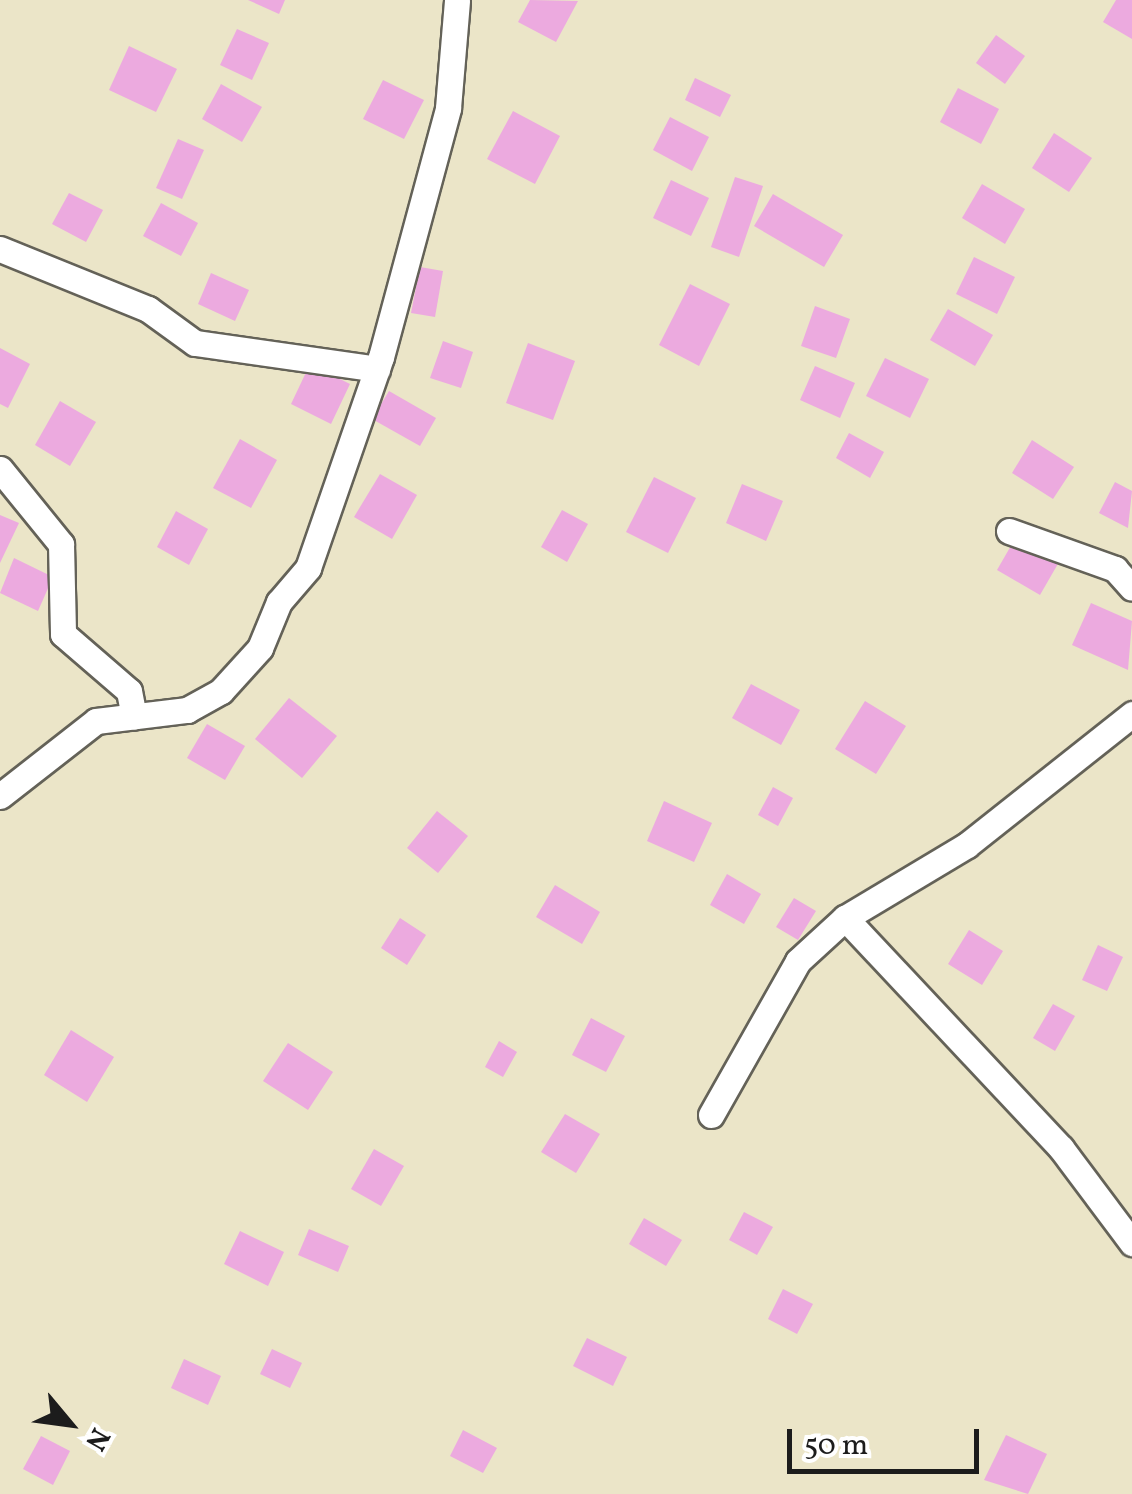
<!DOCTYPE html>
<html>
<head>
<meta charset="utf-8">
<style>
  body { margin:0 }
  #map { position:relative; width:1132px; height:1494px; overflow:hidden; background:#ebe5c8; font-family:Vollkorn,serif }
  div>[style] { position:absolute }
  [style*='--x'] { left:calc(var(--x)*1px); top:calc(var(--y)*1px); width:calc(var(--w)*1px); rotate:calc(var(--a)*1deg) }
  .building>* { inset:0; background:#ecaadf }
  .roads { filter:drop-shadow(2px 0 #646258) drop-shadow(-2px 0 #646258) drop-shadow(0 2px #646258) drop-shadow(0 -2px #646258) }
  .minor>* { height:25px; margin:-12.5px; padding:0 12.5px; transform-origin:12.5px; border-radius:12.5px; background:#fff }
  span { translate:-50% -50%; white-space:nowrap; text-align:center; line-height:1.15; -webkit-text-stroke:8px #fff; paint-order:stroke }
  .north { position:absolute; left:20px; top:1374px; width:100px; height:100px; -webkit-text-stroke:8px #fff; paint-order:stroke; rotate:119deg; font-size:28px; font-weight:700; line-height:40px; text-align:center; color:#1c1c1c }
  .north::after { content:''; display:block; margin:auto; width:35px; height:45px; background:#1c1c1c; clip-path:polygon(50% 0,100% 100%,50% 72%,0 100%) }
  .scale { position:absolute; left:787px; top:1429px; width:192px; height:45px; box-sizing:border-box; border:5px solid #1c1c1c; border-top:0; padding-left:12px; font-size:30px; line-height:35px; white-space:nowrap; color:#1c1c1c; -webkit-text-stroke:8px #fff; paint-order:stroke }
</style>
</head>
<body>
<div id="map">
  <div class="building">
    <div style="clip-path:polygon(248px 0,285px 0,279px 14px)"></div>
    <div style="clip-path:polygon(530px 0,578px 1px,556px 42px,518px 22px)"></div>
    <div style="clip-path:polygon(1116px 0,1132px 0,1132px 39px,1103px 22px)"></div>
    <div style="clip-path:polygon(237px 29px,269px 43px,252px 80px,220px 65px)"></div>
    <div style="clip-path:polygon(996px 35px,1025px 56px,1005px 84px,976px 63px)"></div>
    <div style="clip-path:polygon(129px 46px,177px 69px,156px 112px,109px 90px)"></div>
    <div style="clip-path:polygon(695px 78px,731px 95px,720px 117px,685px 100px)"></div>
    <div style="clip-path:polygon(383px 80px,424px 100px,404px 139px,363px 119px)"></div>
    <div style="clip-path:polygon(221px 84px,262px 107px,242px 142px,202px 119px)"></div>
    <div style="clip-path:polygon(958px 88px,999px 109px,981px 144px,940px 122px)"></div>
    <div style="clip-path:polygon(513px 111px,560px 136px,535px 184px,487px 159px)"></div>
    <div style="clip-path:polygon(670px 117px,709px 137px,692px 171px,653px 150px)"></div>
    <div style="clip-path:polygon(1054px 133px,1092px 158px,1069px 192px,1032px 168px)"></div>
    <div style="clip-path:polygon(178px 139px,204px 150px,182px 199px,156px 188px)"></div>
    <div style="clip-path:polygon(735px 177px,763px 186px,739px 257px,711px 247px)"></div>
    <div style="clip-path:polygon(671px 180px,709px 198px,691px 236px,653px 218px)"></div>
    <div style="clip-path:polygon(982px 184px,1025px 209px,1005px 244px,962px 218px)"></div>
    <div style="clip-path:polygon(69px 193px,103px 210px,86px 242px,52px 224px)"></div>
    <div style="clip-path:polygon(773px 194px,843px 235px,824px 267px,754px 226px)"></div>
    <div style="clip-path:polygon(161px 203px,198px 223px,181px 256px,143px 236px)"></div>
    <div style="clip-path:polygon(974px 257px,1015px 277px,997px 314px,956px 294px)"></div>
    <div style="clip-path:polygon(420px 267px,443px 271px,435px 317px,411px 313px)"></div>
    <div style="clip-path:polygon(211px 273px,249px 290px,235px 321px,198px 304px)"></div>
    <div style="clip-path:polygon(690px 284px,730px 304px,699px 366px,659px 345px)"></div>
    <div style="clip-path:polygon(815px 306px,850px 319px,836px 358px,801px 346px)"></div>
    <div style="clip-path:polygon(948px 309px,993px 335px,975px 366px,930px 340px)"></div>
    <div style="clip-path:polygon(443px 341px,473px 352px,461px 388px,430px 378px)"></div>
    <div style="clip-path:polygon(528px 343px,575px 361px,553px 420px,506px 403px)"></div>
    <div style="clip-path:polygon(0 348px,30px 364px,8px 408px,0 404px)"></div>
    <div style="clip-path:polygon(885px 358px,929px 379px,910px 418px,866px 396px)"></div>
    <div style="clip-path:polygon(310px 364px,350px 384px,331px 424px,291px 404px)"></div>
    <div style="clip-path:polygon(815px 366px,855px 383px,840px 418px,800px 400px)"></div>
    <div style="clip-path:polygon(389px 391px,436px 418px,420px 446px,372px 419px)"></div>
    <div style="clip-path:polygon(60px 401px,96px 422px,70px 466px,35px 445px)"></div>
    <div style="clip-path:polygon(849px 433px,884px 452px,870px 478px,836px 458px)"></div>
    <div style="clip-path:polygon(240px 439px,277px 460px,251px 508px,213px 488px)"></div>
    <div style="clip-path:polygon(1032px 440px,1074px 467px,1053px 499px,1012px 473px)"></div>
    <div style="clip-path:polygon(380px 474px,417px 495px,392px 539px,354px 517px)"></div>
    <div style="clip-path:polygon(654px 477px,696px 498px,668px 553px,626px 532px)"></div>
    <div style="clip-path:polygon(1115px 482px,1132px 491px,1128px 528px,1099px 513px)"></div>
    <div style="clip-path:polygon(742px 484px,783px 501px,766px 541px,726px 523px)"></div>
    <div style="clip-path:polygon(562px 510px,588px 524px,567px 562px,541px 547px)"></div>
    <div style="clip-path:polygon(176px 511px,208px 529px,189px 565px,157px 547px)"></div>
    <div style="clip-path:polygon(0 515px,19px 523px,0 563px)"></div>
    <div style="clip-path:polygon(1016px 537px,1059px 562px,1040px 595px,997px 570px)"></div>
    <div style="clip-path:polygon(14px 558px,53px 577px,38px 611px,0 593px)"></div>
    <div style="clip-path:polygon(1091px 603px,1132px 621px,1128px 670px,1072px 645px)"></div>
    <div style="clip-path:polygon(751px 684px,800px 710px,781px 745px,732px 718px)"></div>
    <div style="clip-path:polygon(289px 698px,337px 736px,302px 778px,255px 739px)"></div>
    <div style="clip-path:polygon(865px 701px,906px 726px,876px 774px,835px 749px)"></div>
    <div style="clip-path:polygon(207px 724px,245px 746px,225px 780px,187px 758px)"></div>
    <div style="clip-path:polygon(773px 787px,793px 798px,778px 826px,758px 815px)"></div>
    <div style="clip-path:polygon(664px 801px,712px 823px,694px 862px,647px 841px)"></div>
    <div style="clip-path:polygon(437px 811px,468px 836px,438px 873px,407px 848px)"></div>
    <div style="clip-path:polygon(727px 874px,761px 894px,744px 924px,710px 905px)"></div>
    <div style="clip-path:polygon(555px 885px,600px 912px,582px 944px,536px 917px)"></div>
    <div style="clip-path:polygon(794px 898px,816px 911px,798px 940px,776px 927px)"></div>
    <div style="clip-path:polygon(400px 918px,426px 935px,407px 965px,381px 948px)"></div>
    <div style="clip-path:polygon(969px 930px,1003px 951px,982px 985px,948px 964px)"></div>
    <div style="clip-path:polygon(1098px 945px,1123px 957px,1107px 991px,1082px 980px)"></div>
    <div style="clip-path:polygon(1053px 1004px,1075px 1016px,1055px 1051px,1033px 1038px)"></div>
    <div style="clip-path:polygon(591px 1018px,625px 1036px,606px 1072px,572px 1055px)"></div>
    <div style="clip-path:polygon(71px 1030px,114px 1057px,87px 1102px,44px 1075px)"></div>
    <div style="clip-path:polygon(499px 1041px,517px 1052px,503px 1077px,485px 1067px)"></div>
    <div style="clip-path:polygon(288px 1043px,333px 1072px,308px 1110px,263px 1081px)"></div>
    <div style="clip-path:polygon(565px 1114px,600px 1134px,576px 1173px,541px 1152px)"></div>
    <div style="clip-path:polygon(374px 1149px,404px 1166px,381px 1206px,351px 1189px)"></div>
    <div style="clip-path:polygon(744px 1212px,773px 1227px,757px 1255px,729px 1240px)"></div>
    <div style="clip-path:polygon(644px 1218px,682px 1240px,666px 1266px,629px 1244px)"></div>
    <div style="clip-path:polygon(309px 1229px,349px 1246px,338px 1272px,298px 1255px)"></div>
    <div style="clip-path:polygon(240px 1231px,284px 1252px,268px 1286px,224px 1264px)"></div>
    <div style="clip-path:polygon(783px 1289px,813px 1304px,797px 1334px,768px 1319px)"></div>
    <div style="clip-path:polygon(587px 1338px,627px 1357px,613px 1386px,573px 1366px)"></div>
    <div style="clip-path:polygon(272px 1349px,302px 1363px,290px 1388px,260px 1374px)"></div>
    <div style="clip-path:polygon(184px 1359px,221px 1376px,208px 1405px,171px 1388px)"></div>
    <div style="clip-path:polygon(463px 1430px,497px 1448px,483px 1473px,450px 1456px)"></div>
    <div style="clip-path:polygon(1006px 1435px,1047px 1454px,1028px 1494px,984px 1480px)"></div>
    <div style="clip-path:polygon(41px 1436px,70px 1451px,53px 1485px,23px 1469px)"></div>
  </div>
  <div class="roads">
    <div class="minor">
      <div style="--x:0;--y:249;--w:160;--a:22.1"></div>
      <div style="--x:148;--y:309;--w:58;--a:35.9"></div>
      <div style="--x:195;--y:343;--w:184;--a:8.1"></div>
      <div style="--x:0;--y:469;--w:97;--a:50.9"></div>
      <div style="--x:61;--y:544;--w:90;--a:88.7"></div>
      <div style="--x:63;--y:634;--w:87;--a:40.8"></div>
      <div style="--x:129;--y:691;--w:26;--a:79"></div>
      <div style="--x:1009;--y:531;--w:113;--a:19.7"></div>
      <div style="--x:1115;--y:569;--w:25;--a:48"></div>
      <div style="--x:0;--y:796;--w:122;--a:-38"></div>
      <div style="--x:96;--y:721;--w:92;--a:-6.9"></div>
      <div style="--x:187;--y:710;--w:39;--a:-29"></div>
      <div style="--x:221;--y:691;--w:58;--a:-47.8"></div>
      <div style="--x:260;--y:648;--w:50;--a:-67.6"></div>
      <div style="--x:279;--y:602;--w:45;--a:-49.5"></div>
      <div style="--x:308;--y:568;--w:223;--a:-70.9"></div>
      <div style="--x:381;--y:357;--w:258;--a:-74.9"></div>
      <div style="--x:448;--y:108;--w:108;--a:-85.2"></div>
      <div style="--x:845;--y:918;--w:316;--a:46.8"></div>
      <div style="--x:1061;--y:1148;--w:119;--a:53.2"></div>
      <div style="--x:711;--y:1115;--w:177;--a:-60.5"></div>
      <div style="--x:798;--y:961;--w:64;--a:-42.5"></div>
      <div style="--x:845;--y:918;--w:142;--a:-30.9"></div>
      <div style="--x:967;--y:845;--w:211;--a:-38.4"></div>
    </div>
  </div>
  <div class="north">N</div>
  <div class="scale">50 m</div>
</div>
</body>
</html>
